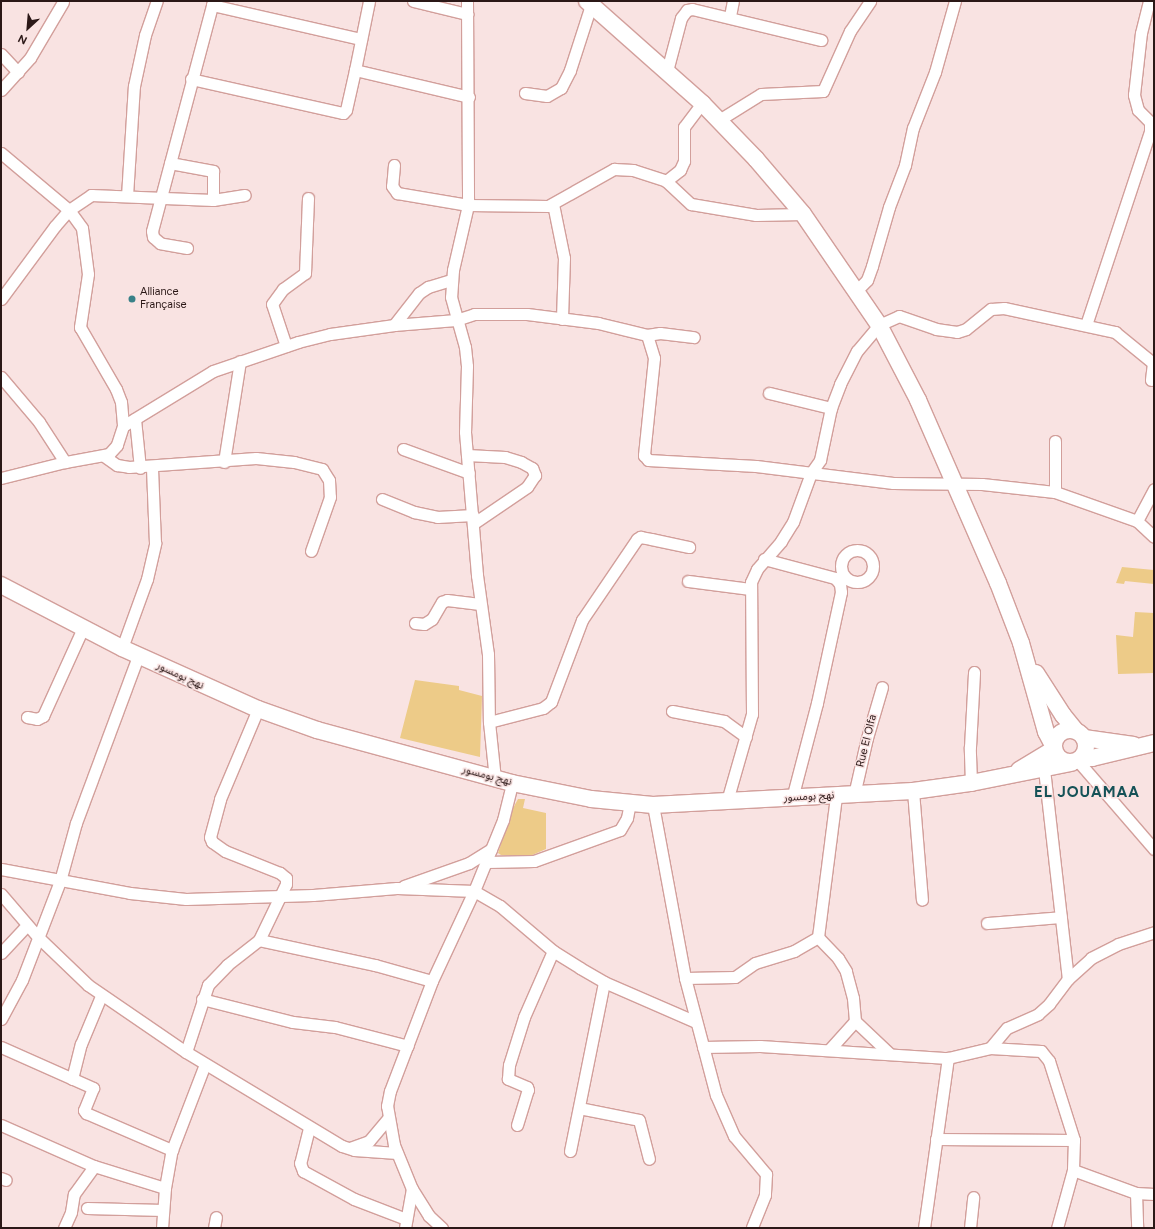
<!DOCTYPE html>
<html>
<head>
<meta charset="utf-8">
<style>
  body { margin:0 }
  #map { position:relative; width:1155px; height:1229px; overflow:hidden; background:#f9e3e2; font-family:Figtree,"Noto Sans Arabic",sans-serif }
  div>[style] { position:absolute }
  [style*='--x'] { left:calc(var(--x)*1px); top:calc(var(--y)*1px); width:calc(var(--w)*1px); rotate:calc(var(--a)*1deg) }
  .green>* { inset:0; background:#edcb88 }
  .roads { filter:drop-shadow(1px 0 #d29f9b) drop-shadow(-1px 0 #d29f9b) drop-shadow(0 1px #d29f9b) drop-shadow(0 -1px #d29f9b) }
  .minor>* { height:11px; margin:-5.5px; padding:0 5.5px; transform-origin:5.5px; border-radius:5.5px; background:#fff }
  .minor>.ring { margin:-5.5px; padding:0; box-sizing:content-box; background:none; border:11px solid #fff; border-radius:50% }
  .secondary>* { height:16px; margin:-8px; padding:0 8px; transform-origin:8px; border-radius:8px; background:#fff }
  .secondary>.ring { margin:-8px; padding:0; box-sizing:content-box; background:none; border:16px solid #fff; border-radius:50% }
  .dots>* { width:11px; height:11px; translate:-50% -50%; box-sizing:border-box; border:2px solid #f9e3e2; border-radius:50% }
  span { translate:-50% -50%; white-space:nowrap; text-align:center; line-height:1.15; -webkit-text-stroke:3px #f9e3e2; paint-order:stroke }
  .poi-label { font-size:11px; color:#2b1817 }
  .left { translate:0 -50%; text-align:left }
  .street-label { font-size:11px; color:#2b1817 }
  .district-label { font-size:15px; color:#155257; font-weight:700; letter-spacing:1px }
  .frame { position:absolute; inset:0; border:2px solid #2b1817; pointer-events:none }
  .north { position:absolute; left:8px; top:8px; width:40px; height:40px; -webkit-text-stroke:3px #f9e3e2; paint-order:stroke; rotate:206deg; font-size:11px; font-weight:700; line-height:16px; text-align:center; color:#2b1817 }
  .north::after { content:''; display:block; margin:auto; width:14px; height:18px; background:#2b1817; clip-path:polygon(50% 0,100% 100%,50% 72%,0 100%) }
</style>
</head>
<body>
<div id="map">
  <div class="green">
    <div style="clip-path:polygon(1122px 567px,1154px 570px,1154px 584px,1125px 581px,1124px 584px,1116px 583px)"></div>
    <div style="clip-path:polygon(1135px 612px,1154px 613px,1154px 673px,1118px 674px,1116px 635px,1133px 637px)"></div>
    <div style="clip-path:polygon(415px 680px,459px 686px,459px 690px,482px 696px,480px 757px,400px 738px)"></div>
    <div style="clip-path:polygon(518px 799px,525px 799px,523px 808px,546px 813px,546px 849px,530px 856px,501px 855px,498px 853px,512px 810px)"></div>
  </div>
  <div class="roads">
    <div class="minor">
      <div style="--x:413;--y:1;--w:56;--a:13.5"></div>
      <div style="--x:467;--y:1;--w:204;--a:89.7"></div>
      <div style="--x:468;--y:205;--w:67;--a:103"></div>
      <div style="--x:453;--y:270;--w:27;--a:94"></div>
      <div style="--x:451;--y:297;--w:52;--a:74.4"></div>
      <div style="--x:465;--y:347;--w:19;--a:84"></div>
      <div style="--x:467;--y:366;--w:66;--a:91.7"></div>
      <div style="--x:465;--y:432;--w:144;--a:85.2"></div>
      <div style="--x:477;--y:575;--w:80;--a:82.1"></div>
      <div style="--x:488;--y:654;--w:68;--a:89.2"></div>
      <div style="--x:489;--y:722;--w:57;--a:84"></div>
      <div style="--x:212;--y:5;--w:153;--a:12.9"></div>
      <div style="--x:730;--y:16;--w:15;--a:-79"></div>
      <div style="--x:1;--y:54;--w:25;--a:47"></div>
      <div style="--x:355;--y:70;--w:117;--a:13.3"></div>
      <div style="--x:667;--y:71;--w:55;--a:-75.2"></div>
      <div style="--x:681;--y:18;--w:10;--a:-53"></div>
      <div style="--x:687;--y:10;--w:5;--a:-11"></div>
      <div style="--x:692;--y:9;--w:133;--a:13.5"></div>
      <div style="--x:191;--y:79;--w:156;--a:12.6"></div>
      <div style="--x:343;--y:113;--w:4;--a:-45"></div>
      <div style="--x:346;--y:110;--w:41;--a:-77.3"></div>
      <div style="--x:355;--y:70;--w:70;--a:-78.5"></div>
      <div style="--x:1;--y:90;--w:43;--a:-47.8"></div>
      <div style="--x:30;--y:58;--w:65;--a:-59.5"></div>
      <div style="--x:525;--y:93;--w:22;--a:8"></div>
      <div style="--x:547;--y:96;--w:16;--a:-30"></div>
      <div style="--x:561;--y:88;--w:20;--a:-63"></div>
      <div style="--x:570;--y:70;--w:68;--a:-72.1"></div>
      <div style="--x:719;--y:120;--w:49;--a:-31.8"></div>
      <div style="--x:761;--y:94;--w:62;--a:-2.8"></div>
      <div style="--x:823;--y:91;--w:66;--a:-65.8"></div>
      <div style="--x:850;--y:31;--w:36;--a:-56"></div>
      <div style="--x:1;--y:153;--w:89;--a:40"></div>
      <div style="--x:69;--y:210;--w:22;--a:54"></div>
      <div style="--x:82;--y:228;--w:46;--a:82.6"></div>
      <div style="--x:88;--y:274;--w:54;--a:98.6"></div>
      <div style="--x:80;--y:327;--w:72;--a:59.9"></div>
      <div style="--x:116;--y:389;--w:14;--a:69"></div>
      <div style="--x:121;--y:402;--w:24;--a:85"></div>
      <div style="--x:123;--y:426;--w:20;--a:108"></div>
      <div style="--x:117;--y:445;--w:12;--a:132"></div>
      <div style="--x:109;--y:454;--w:45;--a:169.7"></div>
      <div style="--x:65;--y:462;--w:66;--a:166"></div>
      <div style="--x:170;--y:163;--w:44;--a:10.5"></div>
      <div style="--x:213;--y:171;--w:29;--a:90"></div>
      <div style="--x:394;--y:165;--w:21;--a:95"></div>
      <div style="--x:392;--y:186;--w:9;--a:54"></div>
      <div style="--x:397;--y:193;--w:72;--a:9.6"></div>
      <div style="--x:468;--y:205;--w:80;--a:0.7"></div>
      <div style="--x:548;--y:206;--w:76;--a:-29.3"></div>
      <div style="--x:614;--y:169;--w:19;--a:3"></div>
      <div style="--x:633;--y:170;--w:35;--a:18"></div>
      <div style="--x:666;--y:181;--w:18;--a:-38"></div>
      <div style="--x:680;--y:170;--w:10;--a:-66"></div>
      <div style="--x:684;--y:161;--w:34;--a:-90"></div>
      <div style="--x:684;--y:127;--w:30;--a:-53"></div>
      <div style="--x:666;--y:181;--w:34;--a:43"></div>
      <div style="--x:691;--y:204;--w:66;--a:9.6"></div>
      <div style="--x:756;--y:215;--w:47;--a:-1.2"></div>
      <div style="--x:127;--y:196;--w:110;--a:-86.4"></div>
      <div style="--x:134;--y:86;--w:52;--a:-77.8"></div>
      <div style="--x:145;--y:35;--w:36;--a:-71"></div>
      <div style="--x:553;--y:204;--w:55;--a:78.5"></div>
      <div style="--x:564;--y:258;--w:61;--a:91.9"></div>
      <div style="--x:187;--y:248;--w:27;--a:-170"></div>
      <div style="--x:160;--y:243;--w:9;--a:-139"></div>
      <div style="--x:153;--y:237;--w:6;--a:-99"></div>
      <div style="--x:152;--y:231;--w:238;--a:-75.1"></div>
      <div style="--x:857;--y:290;--w:14;--a:-45"></div>
      <div style="--x:867;--y:280;--w:15;--a:-70"></div>
      <div style="--x:872;--y:266;--w:61;--a:-73.9"></div>
      <div style="--x:889;--y:207;--w:45;--a:-69.1"></div>
      <div style="--x:905;--y:165;--w:38;--a:-78"></div>
      <div style="--x:913;--y:128;--w:60;--a:-68.6"></div>
      <div style="--x:935;--y:72;--w:74;--a:-74.3"></div>
      <div style="--x:1;--y:299;--w:91;--a:-53.5"></div>
      <div style="--x:55;--y:226;--w:21;--a:-49"></div>
      <div style="--x:69;--y:210;--w:27;--a:-34"></div>
      <div style="--x:91;--y:195;--w:122;--a:2.3"></div>
      <div style="--x:213;--y:200;--w:32;--a:-9"></div>
      <div style="--x:394;--y:325;--w:41;--a:-52"></div>
      <div style="--x:419;--y:293;--w:11;--a:-34"></div>
      <div style="--x:428;--y:287;--w:24;--a:-17"></div>
      <div style="--x:1086;--y:325;--w:204;--a:-71.7"></div>
      <div style="--x:1150;--y:131;--w:9;--a:-90"></div>
      <div style="--x:1150;--y:122;--w:17;--a:-135"></div>
      <div style="--x:1138;--y:110;--w:16;--a:-105"></div>
      <div style="--x:1134;--y:95;--w:62;--a:-83.6"></div>
      <div style="--x:1141;--y:33;--w:33;--a:-76"></div>
      <div style="--x:647;--y:335;--w:13;--a:-9"></div>
      <div style="--x:660;--y:333;--w:34;--a:7"></div>
      <div style="--x:286;--y:346;--w:44;--a:-108.4"></div>
      <div style="--x:272;--y:304;--w:19;--a:-54"></div>
      <div style="--x:283;--y:289;--w:27;--a:-36"></div>
      <div style="--x:305;--y:273;--w:75;--a:-87.7"></div>
      <div style="--x:1;--y:377;--w:59;--a:49.8"></div>
      <div style="--x:39;--y:422;--w:48;--a:57"></div>
      <div style="--x:769;--y:393;--w:64;--a:13.6"></div>
      <div style="--x:135;--y:419;--w:49;--a:84.2"></div>
      <div style="--x:123;--y:426;--w:105;--a:-31.4"></div>
      <div style="--x:213;--y:371;--w:90;--a:-18.8"></div>
      <div style="--x:298;--y:342;--w:33;--a:-14"></div>
      <div style="--x:330;--y:334;--w:65;--a:-8"></div>
      <div style="--x:394;--y:325;--w:62;--a:-4.6"></div>
      <div style="--x:456;--y:320;--w:19;--a:-18"></div>
      <div style="--x:474;--y:314;--w:53;--a:0"></div>
      <div style="--x:527;--y:314;--w:72;--a:7.2"></div>
      <div style="--x:598;--y:323;--w:50;--a:13.8"></div>
      <div style="--x:647;--y:335;--w:24;--a:73"></div>
      <div style="--x:654;--y:358;--w:98;--a:95.9"></div>
      <div style="--x:644;--y:455;--w:6;--a:51"></div>
      <div style="--x:648;--y:460;--w:108;--a:3.2"></div>
      <div style="--x:756;--y:466;--w:138;--a:7.1"></div>
      <div style="--x:893;--y:483;--w:89;--a:0.6"></div>
      <div style="--x:982;--y:484;--w:73;--a:6.3"></div>
      <div style="--x:1055;--y:492;--w:87;--a:19.5"></div>
      <div style="--x:1137;--y:521;--w:23;--a:43"></div>
      <div style="--x:1055;--y:441;--w:51;--a:90"></div>
      <div style="--x:403;--y:449;--w:70;--a:20"></div>
      <div style="--x:467;--y:455;--w:38;--a:3"></div>
      <div style="--x:505;--y:457;--w:17;--a:17"></div>
      <div style="--x:521;--y:462;--w:13;--a:29"></div>
      <div style="--x:532;--y:468;--w:8;--a:67"></div>
      <div style="--x:535;--y:475;--w:14;--a:124"></div>
      <div style="--x:527;--y:487;--w:64;--a:145.8"></div>
      <div style="--x:104;--y:456;--w:16;--a:35"></div>
      <div style="--x:117;--y:465;--w:12;--a:9"></div>
      <div style="--x:129;--y:467;--w:127;--a:-4.1"></div>
      <div style="--x:256;--y:458;--w:38;--a:6"></div>
      <div style="--x:294;--y:462;--w:29;--a:14"></div>
      <div style="--x:322;--y:469;--w:13;--a:58"></div>
      <div style="--x:329;--y:480;--w:17;--a:87"></div>
      <div style="--x:330;--y:497;--w:57;--a:109.4"></div>
      <div style="--x:224;--y:462;--w:102;--a:-81"></div>
      <div style="--x:382;--y:499;--w:35;--a:22"></div>
      <div style="--x:414;--y:512;--w:24;--a:12"></div>
      <div style="--x:437;--y:517;--w:36;--a:-3"></div>
      <div style="--x:1137;--y:521;--w:36;--a:-62"></div>
      <div class="ring" style="left:841px;top:550px;width:21px;height:21px"></div>
      <div style="--x:764;--y:559;--w:73;--a:15"></div>
      <div style="--x:835;--y:578;--w:8;--a:50"></div>
      <div style="--x:840;--y:584;--w:8;--a:83"></div>
      <div style="--x:841;--y:592;--w:114;--a:102.2"></div>
      <div style="--x:817;--y:703;--w:98;--a:104.7"></div>
      <div style="--x:688;--y:581;--w:63;--a:7.4"></div>
      <div style="--x:415;--y:623;--w:9;--a:6"></div>
      <div style="--x:424;--y:624;--w:9;--a:-32"></div>
      <div style="--x:432;--y:619;--w:20;--a:-60"></div>
      <div style="--x:442;--y:602;--w:5;--a:-22"></div>
      <div style="--x:447;--y:600;--w:33;--a:7"></div>
      <div style="--x:122;--y:648;--w:73;--a:-70.1"></div>
      <div style="--x:147;--y:579;--w:37;--a:-77"></div>
      <div style="--x:155;--y:543;--w:75;--a:-92.3"></div>
      <div style="--x:672;--y:711;--w:53;--a:10.9"></div>
      <div style="--x:724;--y:721;--w:27;--a:36"></div>
      <div style="--x:27;--y:717;--w:10;--a:11"></div>
      <div style="--x:37;--y:719;--w:7;--a:-27"></div>
      <div style="--x:43;--y:716;--w:97;--a:-65.6"></div>
      <div style="--x:489;--y:722;--w:56;--a:-14.5"></div>
      <div style="--x:543;--y:708;--w:10;--a:-37"></div>
      <div style="--x:551;--y:702;--w:88;--a:-69.3"></div>
      <div style="--x:582;--y:620;--w:98;--a:-55.8"></div>
      <div style="--x:637;--y:539;--w:4;--a:-34"></div>
      <div style="--x:640;--y:537;--w:11;--a:10"></div>
      <div style="--x:651;--y:539;--w:39;--a:12"></div>
      <div style="--x:1078;--y:761;--w:116;--a:49.2"></div>
      <div style="--x:1044;--y:769;--w:211;--a:83.5"></div>
      <div style="--x:971;--y:783;--w:36;--a:-92"></div>
      <div style="--x:970;--y:747;--w:75;--a:-86.9"></div>
      <div style="--x:913;--y:791;--w:109;--a:85.3"></div>
      <div style="--x:854;--y:795;--w:58;--a:-77.2"></div>
      <div style="--x:867;--y:738;--w:53;--a:-73.6"></div>
      <div style="--x:727;--y:801;--w:91;--a:-74"></div>
      <div style="--x:752;--y:714;--w:132;--a:-90.4"></div>
      <div style="--x:751;--y:582;--w:14;--a:-65"></div>
      <div style="--x:757;--y:569;--w:37;--a:-49"></div>
      <div style="--x:781;--y:541;--w:22;--a:-58"></div>
      <div style="--x:793;--y:522;--w:52;--a:-69.8"></div>
      <div style="--x:811;--y:473;--w:16;--a:-55"></div>
      <div style="--x:820;--y:460;--w:53;--a:-78.1"></div>
      <div style="--x:831;--y:408;--w:26;--a:-69"></div>
      <div style="--x:840;--y:384;--w:37;--a:-63"></div>
      <div style="--x:857;--y:351;--w:34;--a:-50"></div>
      <div style="--x:879;--y:325;--w:22;--a:-24"></div>
      <div style="--x:899;--y:316;--w:39;--a:19"></div>
      <div style="--x:936;--y:329;--w:21;--a:8"></div>
      <div style="--x:957;--y:332;--w:9;--a:-18"></div>
      <div style="--x:966;--y:329;--w:32;--a:-39"></div>
      <div style="--x:991;--y:309;--w:13;--a:-4"></div>
      <div style="--x:1004;--y:308;--w:114;--a:12.2"></div>
      <div style="--x:1115;--y:332;--w:49;--a:39.2"></div>
      <div style="--x:1153;--y:363;--w:17;--a:97"></div>
      <div style="--x:653;--y:805;--w:176;--a:79.5"></div>
      <div style="--x:685;--y:978;--w:121;--a:75.2"></div>
      <div style="--x:716;--y:1095;--w:45;--a:66.3"></div>
      <div style="--x:734;--y:1136;--w:50;--a:49.9"></div>
      <div style="--x:766;--y:1174;--w:21;--a:93"></div>
      <div style="--x:765;--y:1195;--w:35;--a:112"></div>
      <div style="--x:487;--y:862;--w:47;--a:-1.2"></div>
      <div style="--x:534;--y:861;--w:91;--a:-19.8"></div>
      <div style="--x:620;--y:830;--w:14;--a:-60"></div>
      <div style="--x:627;--y:818;--w:16;--a:-79"></div>
      <div style="--x:1;--y:869;--w:131;--a:10.5"></div>
      <div style="--x:130;--y:893;--w:56;--a:6.1"></div>
      <div style="--x:186;--y:899;--w:127;--a:-1.8"></div>
      <div style="--x:313;--y:895;--w:84;--a:-4.8"></div>
      <div style="--x:397;--y:888;--w:77;--a:2.2"></div>
      <div style="--x:474;--y:891;--w:30;--a:30"></div>
      <div style="--x:500;--y:906;--w:70;--a:40.3"></div>
      <div style="--x:553;--y:951;--w:32;--a:32"></div>
      <div style="--x:580;--y:968;--w:28;--a:30"></div>
      <div style="--x:604;--y:982;--w:100;--a:23.5"></div>
      <div style="--x:404;--y:886;--w:69;--a:-19.5"></div>
      <div style="--x:469;--y:863;--w:26;--a:-32"></div>
      <div style="--x:1;--y:894;--w:57;--a:49.3"></div>
      <div style="--x:38;--y:937;--w:69;--a:43.8"></div>
      <div style="--x:88;--y:985;--w:119;--a:34.4"></div>
      <div style="--x:186;--y:1052;--w:182;--a:31.1"></div>
      <div style="--x:342;--y:1146;--w:13;--a:18"></div>
      <div style="--x:354;--y:1150;--w:43;--a:4"></div>
      <div style="--x:987;--y:923;--w:74;--a:-4.6"></div>
      <div style="--x:259;--y:940;--w:119;--a:12.2"></div>
      <div style="--x:375;--y:965;--w:59;--a:15.7"></div>
      <div style="--x:1;--y:953;--w:38;--a:-47"></div>
      <div style="--x:685;--y:978;--w:50;--a:-1.1"></div>
      <div style="--x:735;--y:977;--w:24;--a:-35"></div>
      <div style="--x:755;--y:963;--w:41;--a:-17.1"></div>
      <div style="--x:794;--y:951;--w:28;--a:-30"></div>
      <div style="--x:202;--y:999;--w:94;--a:14.2"></div>
      <div style="--x:293;--y:1022;--w:42;--a:6.8"></div>
      <div style="--x:335;--y:1027;--w:75;--a:14.6"></div>
      <div style="--x:1;--y:1019;--w:44;--a:-61.7"></div>
      <div style="--x:22;--y:980;--w:106;--a:-69"></div>
      <div style="--x:60;--y:881;--w:60;--a:-74.6"></div>
      <div style="--x:76;--y:823;--w:178;--a:-69.6"></div>
      <div style="--x:855;--y:1021;--w:48;--a:43.3"></div>
      <div style="--x:1;--y:1047;--w:101;--a:24"></div>
      <div style="--x:93;--y:1088;--w:24;--a:112"></div>
      <div style="--x:84;--y:1110;--w:4;--a:56"></div>
      <div style="--x:86;--y:1113;--w:94;--a:23.3"></div>
      <div style="--x:703;--y:1047;--w:57;--a:-1"></div>
      <div style="--x:760;--y:1046;--w:188;--a:3.7"></div>
      <div style="--x:948;--y:1058;--w:43;--a:-13.4"></div>
      <div style="--x:990;--y:1048;--w:51;--a:3.4"></div>
      <div style="--x:1041;--y:1051;--w:13;--a:51"></div>
      <div style="--x:1049;--y:1061;--w:83;--a:72.4"></div>
      <div style="--x:1074;--y:1140;--w:30;--a:92"></div>
      <div style="--x:1073;--y:1170;--w:60;--a:105.4"></div>
      <div style="--x:990;--y:1048;--w:26;--a:-50"></div>
      <div style="--x:1007;--y:1028;--w:34;--a:-24"></div>
      <div style="--x:1038;--y:1014;--w:15;--a:-42"></div>
      <div style="--x:1049;--y:1004;--w:31;--a:-53"></div>
      <div style="--x:1068;--y:979;--w:31;--a:-42"></div>
      <div style="--x:1091;--y:958;--w:30;--a:-27"></div>
      <div style="--x:1118;--y:944;--w:38;--a:-18"></div>
      <div style="--x:829;--y:1050;--w:39;--a:-48"></div>
      <div style="--x:855;--y:1021;--w:23;--a:-95"></div>
      <div style="--x:853;--y:998;--w:28;--a:-105"></div>
      <div style="--x:846;--y:971;--w:15;--a:-122"></div>
      <div style="--x:838;--y:958;--w:29;--a:-134"></div>
      <div style="--x:818;--y:937;--w:142;--a:-82.7"></div>
      <div style="--x:186;--y:1052;--w:71;--a:-71.8"></div>
      <div style="--x:208;--y:985;--w:28;--a:-46"></div>
      <div style="--x:227;--y:965;--w:41;--a:-38"></div>
      <div style="--x:259;--y:940;--w:62;--a:-64.3"></div>
      <div style="--x:286;--y:884;--w:6;--a:-90"></div>
      <div style="--x:286;--y:878;--w:8;--a:-140"></div>
      <div style="--x:280;--y:873;--w:59;--a:-158.2"></div>
      <div style="--x:225;--y:851;--w:16;--a:-145"></div>
      <div style="--x:212;--y:842;--w:5;--a:-112"></div>
      <div style="--x:210;--y:837;--w:39;--a:-75"></div>
      <div style="--x:220;--y:799;--w:98;--a:-67.1"></div>
      <div style="--x:72;--y:1079;--w:36;--a:-76"></div>
      <div style="--x:81;--y:1044;--w:52;--a:-67.4"></div>
      <div style="--x:579;--y:1108;--w:61;--a:11.3"></div>
      <div style="--x:639;--y:1120;--w:40;--a:75.6"></div>
      <div style="--x:1;--y:1125;--w:102;--a:23.8"></div>
      <div style="--x:94;--y:1166;--w:74;--a:17.2"></div>
      <div style="--x:517;--y:1125;--w:37;--a:-73"></div>
      <div style="--x:528;--y:1090;--w:3;--a:-108"></div>
      <div style="--x:527;--y:1087;--w:21;--a:-157"></div>
      <div style="--x:508;--y:1079;--w:14;--a:-86"></div>
      <div style="--x:509;--y:1065;--w:50;--a:-72.6"></div>
      <div style="--x:524;--y:1017;--w:72;--a:-66.3"></div>
      <div style="--x:309;--y:1128;--w:36;--a:104"></div>
      <div style="--x:300;--y:1163;--w:9;--a:69"></div>
      <div style="--x:303;--y:1171;--w:58;--a:28.8"></div>
      <div style="--x:354;--y:1199;--w:56;--a:21"></div>
      <div style="--x:936;--y:1139;--w:138;--a:0.4"></div>
      <div style="--x:350;--y:1148;--w:20;--a:-20"></div>
      <div style="--x:369;--y:1141;--w:30;--a:-50"></div>
      <div style="--x:570;--y:1151;--w:172;--a:-78.6"></div>
      <div style="--x:1073;--y:1170;--w:67;--a:20.1"></div>
      <div style="--x:1136;--y:1193;--w:18;--a:3"></div>
      <div style="--x:1;--y:1178;--w:5;--a:22"></div>
      <div style="--x:1136;--y:1193;--w:35;--a:88"></div>
      <div style="--x:87;--y:1208;--w:76;--a:1.5"></div>
      <div style="--x:64;--y:1228;--w:17;--a:-66"></div>
      <div style="--x:71;--y:1212;--w:18;--a:-81"></div>
      <div style="--x:74;--y:1194;--w:34;--a:-54"></div>
      <div style="--x:162;--y:1228;--w:40;--a:-85.7"></div>
      <div style="--x:165;--y:1188;--w:39;--a:-80"></div>
      <div style="--x:172;--y:1150;--w:92;--a:-69"></div>
      <div style="--x:214;--y:1228;--w:11;--a:-80"></div>
      <div style="--x:405;--y:1228;--w:40;--a:-80"></div>
      <div style="--x:442;--y:1228;--w:18;--a:-137"></div>
      <div style="--x:429;--y:1216;--w:32;--a:-122"></div>
      <div style="--x:412;--y:1189;--w:48;--a:-112.2"></div>
      <div style="--x:394;--y:1145;--w:40;--a:-100"></div>
      <div style="--x:387;--y:1106;--w:15;--a:-79"></div>
      <div style="--x:390;--y:1091;--w:118;--a:-69.1"></div>
      <div style="--x:432;--y:981;--w:99;--a:-65"></div>
      <div style="--x:474;--y:891;--w:77;--a:-67.8"></div>
      <div style="--x:503;--y:820;--w:38;--a:-76"></div>
      <div style="--x:924;--y:1228;--w:172;--a:-82"></div>
      <div style="--x:970;--y:1228;--w:31;--a:-84"></div>
    </div>
    <div class="secondary">
      <div style="--x:587;--y:1;--w:154;--a:41.6"></div>
      <div style="--x:702;--y:103;--w:78;--a:46"></div>
      <div style="--x:756;--y:159;--w:72;--a:49.5"></div>
      <div style="--x:803;--y:214;--w:135;--a:55.6"></div>
      <div style="--x:879;--y:325;--w:85;--a:62.5"></div>
      <div style="--x:918;--y:400;--w:200;--a:66.4"></div>
      <div style="--x:998;--y:583;--w:64;--a:69"></div>
      <div style="--x:1021;--y:643;--w:92;--a:74.3"></div>
      <div style="--x:1046;--y:732;--w:15;--a:62"></div>
      <div style="--x:1;--y:585;--w:136;--a:27.5"></div>
      <div style="--x:122;--y:648;--w:149;--a:24.2"></div>
      <div style="--x:258;--y:709;--w:63;--a:19.6"></div>
      <div style="--x:317;--y:730;--w:202;--a:15.2"></div>
      <div style="--x:512;--y:783;--w:81;--a:11.4"></div>
      <div style="--x:591;--y:799;--w:62;--a:5.5"></div>
      <div style="--x:653;--y:805;--w:260;--a:-3.1"></div>
      <div style="--x:913;--y:791;--w:59;--a:-7.9"></div>
      <div style="--x:971;--y:783;--w:102;--a:-11.3"></div>
      <div style="--x:1036;--y:673;--w:50;--a:57.3"></div>
      <div style="--x:1063;--y:715;--w:21;--a:51"></div>
      <div class="ring" style="left:1054px;top:730px;width:16px;height:16px"></div>
      <div style="--x:1084;--y:738;--w:50;--a:8"></div>
      <div style="--x:1082;--y:758;--w:10;--a:0"></div>
      <div style="--x:1092;--y:758;--w:64;--a:-13.6"></div>
      <div style="--x:1019;--y:770;--w:41;--a:-31"></div>
    </div>
  </div>
  <div class="dots">
    <div style="left:132px;top:299px;background:#398188"></div>
  </div>
  <div class="poi-label">
    <span class="left" style="left:140px;top:299px">Alliance<br>Française</span>
  </div>
  <div class="street-label">
    <span style="left:180px;top:676px;rotate:25deg">نهج بومسور</span>
    <span style="left:867px;top:741px;rotate:-76deg">Rue El Olfa</span>
    <span style="left:487px;top:776px;rotate:15deg">نهج بومسور</span>
    <span style="left:809px;top:797px;rotate:-3deg">نهج بومسور</span>
  </div>
  <div class="district-label">
    <span style="left:1087px;top:793px">EL JOUAMAA</span>
  </div>
  <div class="frame"></div>
  <div class="north">N</div>
</div>
</body>
</html>
